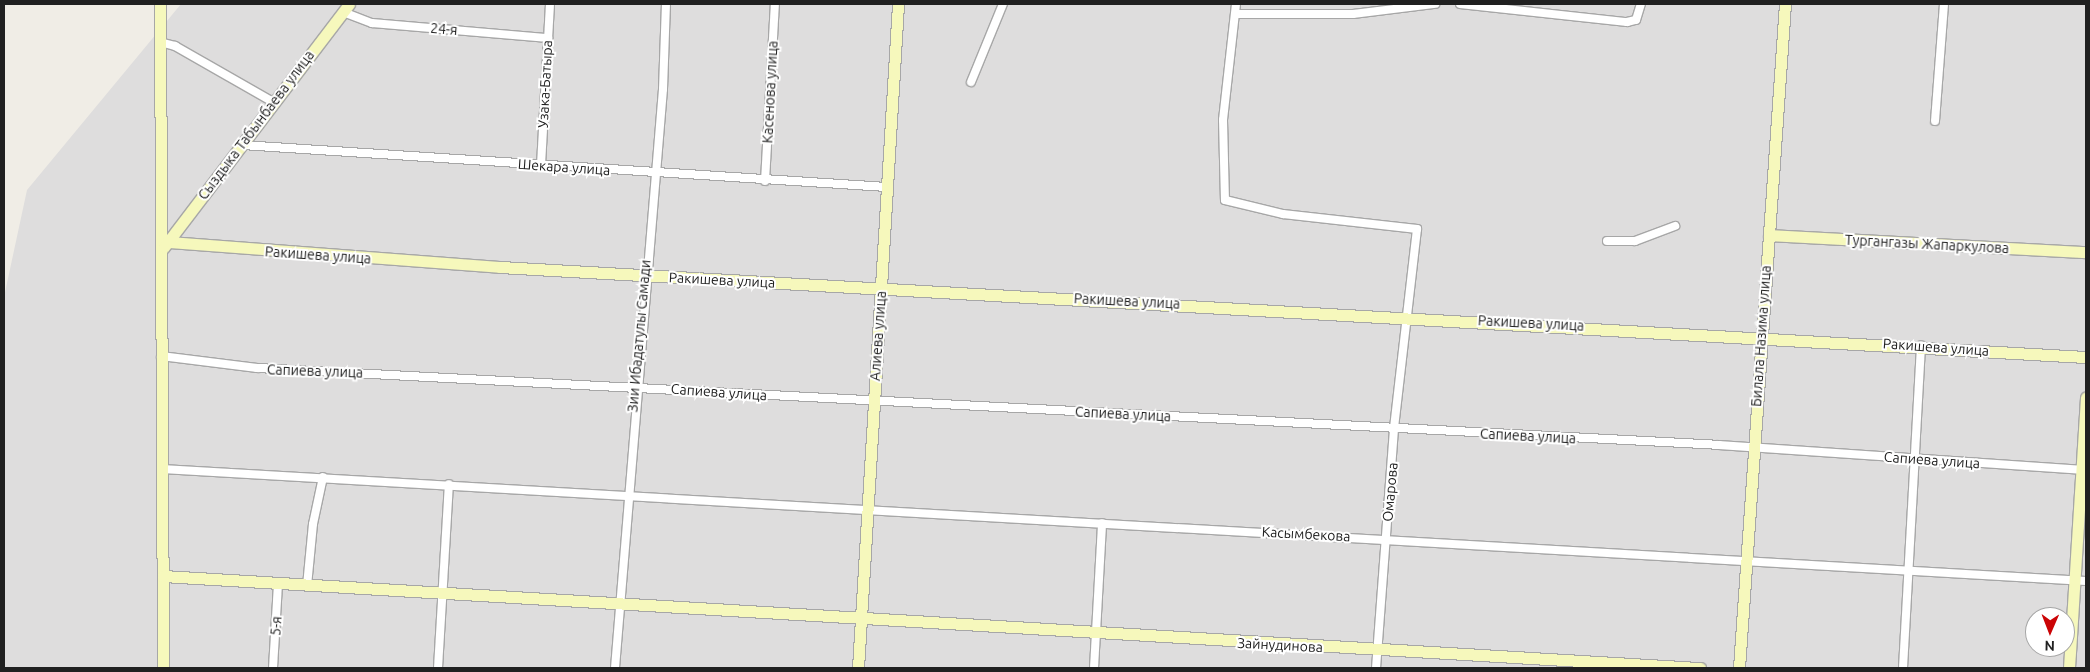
<!DOCTYPE html>
<html>
<head>
<meta charset="utf-8">
<style>
  body { margin:0 }
  #map { position:relative; width:2090px; height:672px; overflow:hidden; background:#f0ede6; font-family:Ubuntu,sans-serif }
  div>[style] { position:absolute }
  [style*='--x'] { left:calc(var(--x)*1px); top:calc(var(--y)*1px); width:calc(var(--w)*1px); rotate:calc(var(--a)*1deg) }
  .residential>* { inset:0; background:#dedddd }
  .roads { filter:drop-shadow(1px 0 #a7a7a7) drop-shadow(-1px 0 #a7a7a7) drop-shadow(0 1px #a7a7a7) drop-shadow(0 -1px #a7a7a7) }
  .street>* { height:8px; margin:-4px; padding:0 4px; transform-origin:4px; border-radius:4px; background:#fff }
  .secondary>* { height:11px; margin:-5.5px; padding:0 5.5px; transform-origin:5.5px; border-radius:5.5px; background:#f6f8bc }
  span { translate:-50% -50%; white-space:nowrap; text-align:center; line-height:1.15; -webkit-text-stroke:4px #fff; paint-order:stroke }
  .street-label { font-size:14px; color:#202020 }
  .frame { position:absolute; inset:0; border:5px solid #202020; pointer-events:none }
  .north { position:absolute; left:2025px; top:607px; width:50px; height:50px; box-sizing:border-box; background:#fff; border:1px solid #a6a6a6; border-radius:50%; rotate:181deg; font-size:14px; font-weight:700; line-height:20px; text-align:center; color:#202020 }
  .north::after { content:''; display:block; margin:auto; width:18px; height:22px; background:#cb0406; clip-path:polygon(50% 0,100% 100%,50% 72%,0 100%) }
</style>
</head>
<body>
<div id="map">
  <div class="residential">
    <div style="clip-path:polygon(evenodd,181px 4px,2086px 4px,2086px 668px,4px 668px,4px 297px,27px 190px,181px 4px,2035px 617px,2065px 617px,2065px 647px,2035px 647px,2035px 617px)"></div>
  </div>
  <div class="roads">
    <div class="street">
      <div style="--x:1236;--y:4;--w:117;--a:96.4"></div>
      <div style="--x:1223;--y:120;--w:80;--a:88.6"></div>
      <div style="--x:1225;--y:200;--w:60;--a:13.6"></div>
      <div style="--x:1283;--y:214;--w:135;--a:6.4"></div>
      <div style="--x:1417;--y:229;--w:201;--a:96.6"></div>
      <div style="--x:1394;--y:429;--w:240;--a:94.3"></div>
      <div style="--x:1460;--y:4;--w:168;--a:6.2"></div>
      <div style="--x:1627;--y:22;--w:9;--a:-13"></div>
      <div style="--x:1636;--y:20;--w:17;--a:-73"></div>
      <div style="--x:343;--y:12;--w:31;--a:21"></div>
      <div style="--x:372;--y:23;--w:177;--a:4.9"></div>
      <div style="--x:1236;--y:14;--w:117;--a:0"></div>
      <div style="--x:1353;--y:14;--w:83;--a:-7"></div>
      <div style="--x:160;--y:42;--w:16;--a:15"></div>
      <div style="--x:175;--y:46;--w:113;--a:29.7"></div>
      <div style="--x:971;--y:82;--w:84;--a:-67.7"></div>
      <div style="--x:1935;--y:121;--w:117;--a:-85.6"></div>
      <div style="--x:242;--y:145;--w:646;--a:3.73"></div>
      <div style="--x:541;--y:165;--w:161;--a:-86.8"></div>
      <div style="--x:765;--y:181;--w:177;--a:-86.8"></div>
      <div style="--x:1607;--y:241;--w:28;--a:0"></div>
      <div style="--x:1635;--y:241;--w:43;--a:-20.6"></div>
      <div style="--x:161;--y:356;--w:97;--a:7.1"></div>
      <div style="--x:257;--y:368;--w:1464;--a:3.01"></div>
      <div style="--x:1719;--y:445;--w:366;--a:3.9"></div>
      <div style="--x:162;--y:469;--w:1927;--a:3.33"></div>
      <div style="--x:307;--y:586;--w:62;--a:-84.5"></div>
      <div style="--x:313;--y:524;--w:48;--a:-78"></div>
      <div style="--x:273;--y:668;--w:84;--a:-86.6"></div>
      <div style="--x:438;--y:668;--w:184;--a:-86.6"></div>
      <div style="--x:615;--y:668;--w:581;--a:-85.26"></div>
      <div style="--x:663;--y:89;--w:85;--a:-88"></div>
      <div style="--x:1094;--y:668;--w:145;--a:-86.8"></div>
      <div style="--x:1903;--y:668;--w:323;--a:-86.8"></div>
    </div>
    <div class="secondary">
      <div style="--x:160;--y:4;--w:664;--a:89.74"></div>
      <div style="--x:1769;--y:235;--w:317;--a:3.1"></div>
      <div style="--x:168;--y:242;--w:333;--a:4.3"></div>
      <div style="--x:500;--y:267;--w:1589;--a:3.25"></div>
      <div style="--x:164;--y:247;--w:305;--a:-52.7"></div>
      <div style="--x:163;--y:576;--w:1540;--a:3.43"></div>
      <div style="--x:858;--y:668;--w:665;--a:-86.55"></div>
      <div style="--x:1739;--y:668;--w:666;--a:-86.04"></div>
      <div style="--x:2069;--y:668;--w:271;--a:-86.4"></div>
    </div>
  </div>
  <div class="street-label">
    <span style="left:444px;top:29px;rotate:5deg">24-я</span>
    <span style="left:545px;top:84px;rotate:-87deg">Узака-Батыра</span>
    <span style="left:770px;top:92px;rotate:-87deg">Касенова улица</span>
    <span style="left:256px;top:125px;rotate:-53deg">Сыздыка Табынбаева улица</span>
    <span style="left:564px;top:167px;rotate:4deg">Шекара улица</span>
    <span style="left:1927px;top:244px;rotate:3deg">Тургангазы Жапаркулова</span>
    <span style="left:318px;top:255px;rotate:4deg">Ракишева улица</span>
    <span style="left:722px;top:280px;rotate:3deg">Ракишева улица</span>
    <span style="left:1127px;top:301px;rotate:3deg">Ракишева улица</span>
    <span style="left:1531px;top:323px;rotate:3deg">Ракишева улица</span>
    <span style="left:639px;top:336px;rotate:-85deg">Зии Ибадатулы Самади</span>
    <span style="left:878px;top:336px;rotate:-86deg">Алиева улица</span>
    <span style="left:1761px;top:336px;rotate:-86deg">Билала Назима улица</span>
    <span style="left:1936px;top:347px;rotate:4deg">Ракишева улица</span>
    <span style="left:315px;top:371px;rotate:2deg">Сапиева улица</span>
    <span style="left:719px;top:392px;rotate:4deg">Сапиева улица</span>
    <span style="left:1123px;top:414px;rotate:3deg">Сапиева улица</span>
    <span style="left:1528px;top:436px;rotate:3deg">Сапиева улица</span>
    <span style="left:1932px;top:460px;rotate:4deg">Сапиева улица</span>
    <span style="left:1390px;top:492px;rotate:-85deg">Омарова</span>
    <span style="left:1306px;top:534px;rotate:3deg">Касымбекова</span>
    <span style="left:276px;top:626px;rotate:-86deg">5-я</span>
    <span style="left:1280px;top:645px;rotate:3deg">Зайнудинова</span>
  </div>
  <div class="frame"></div>
  <div class="north">N</div>
</div>
</body>
</html>
